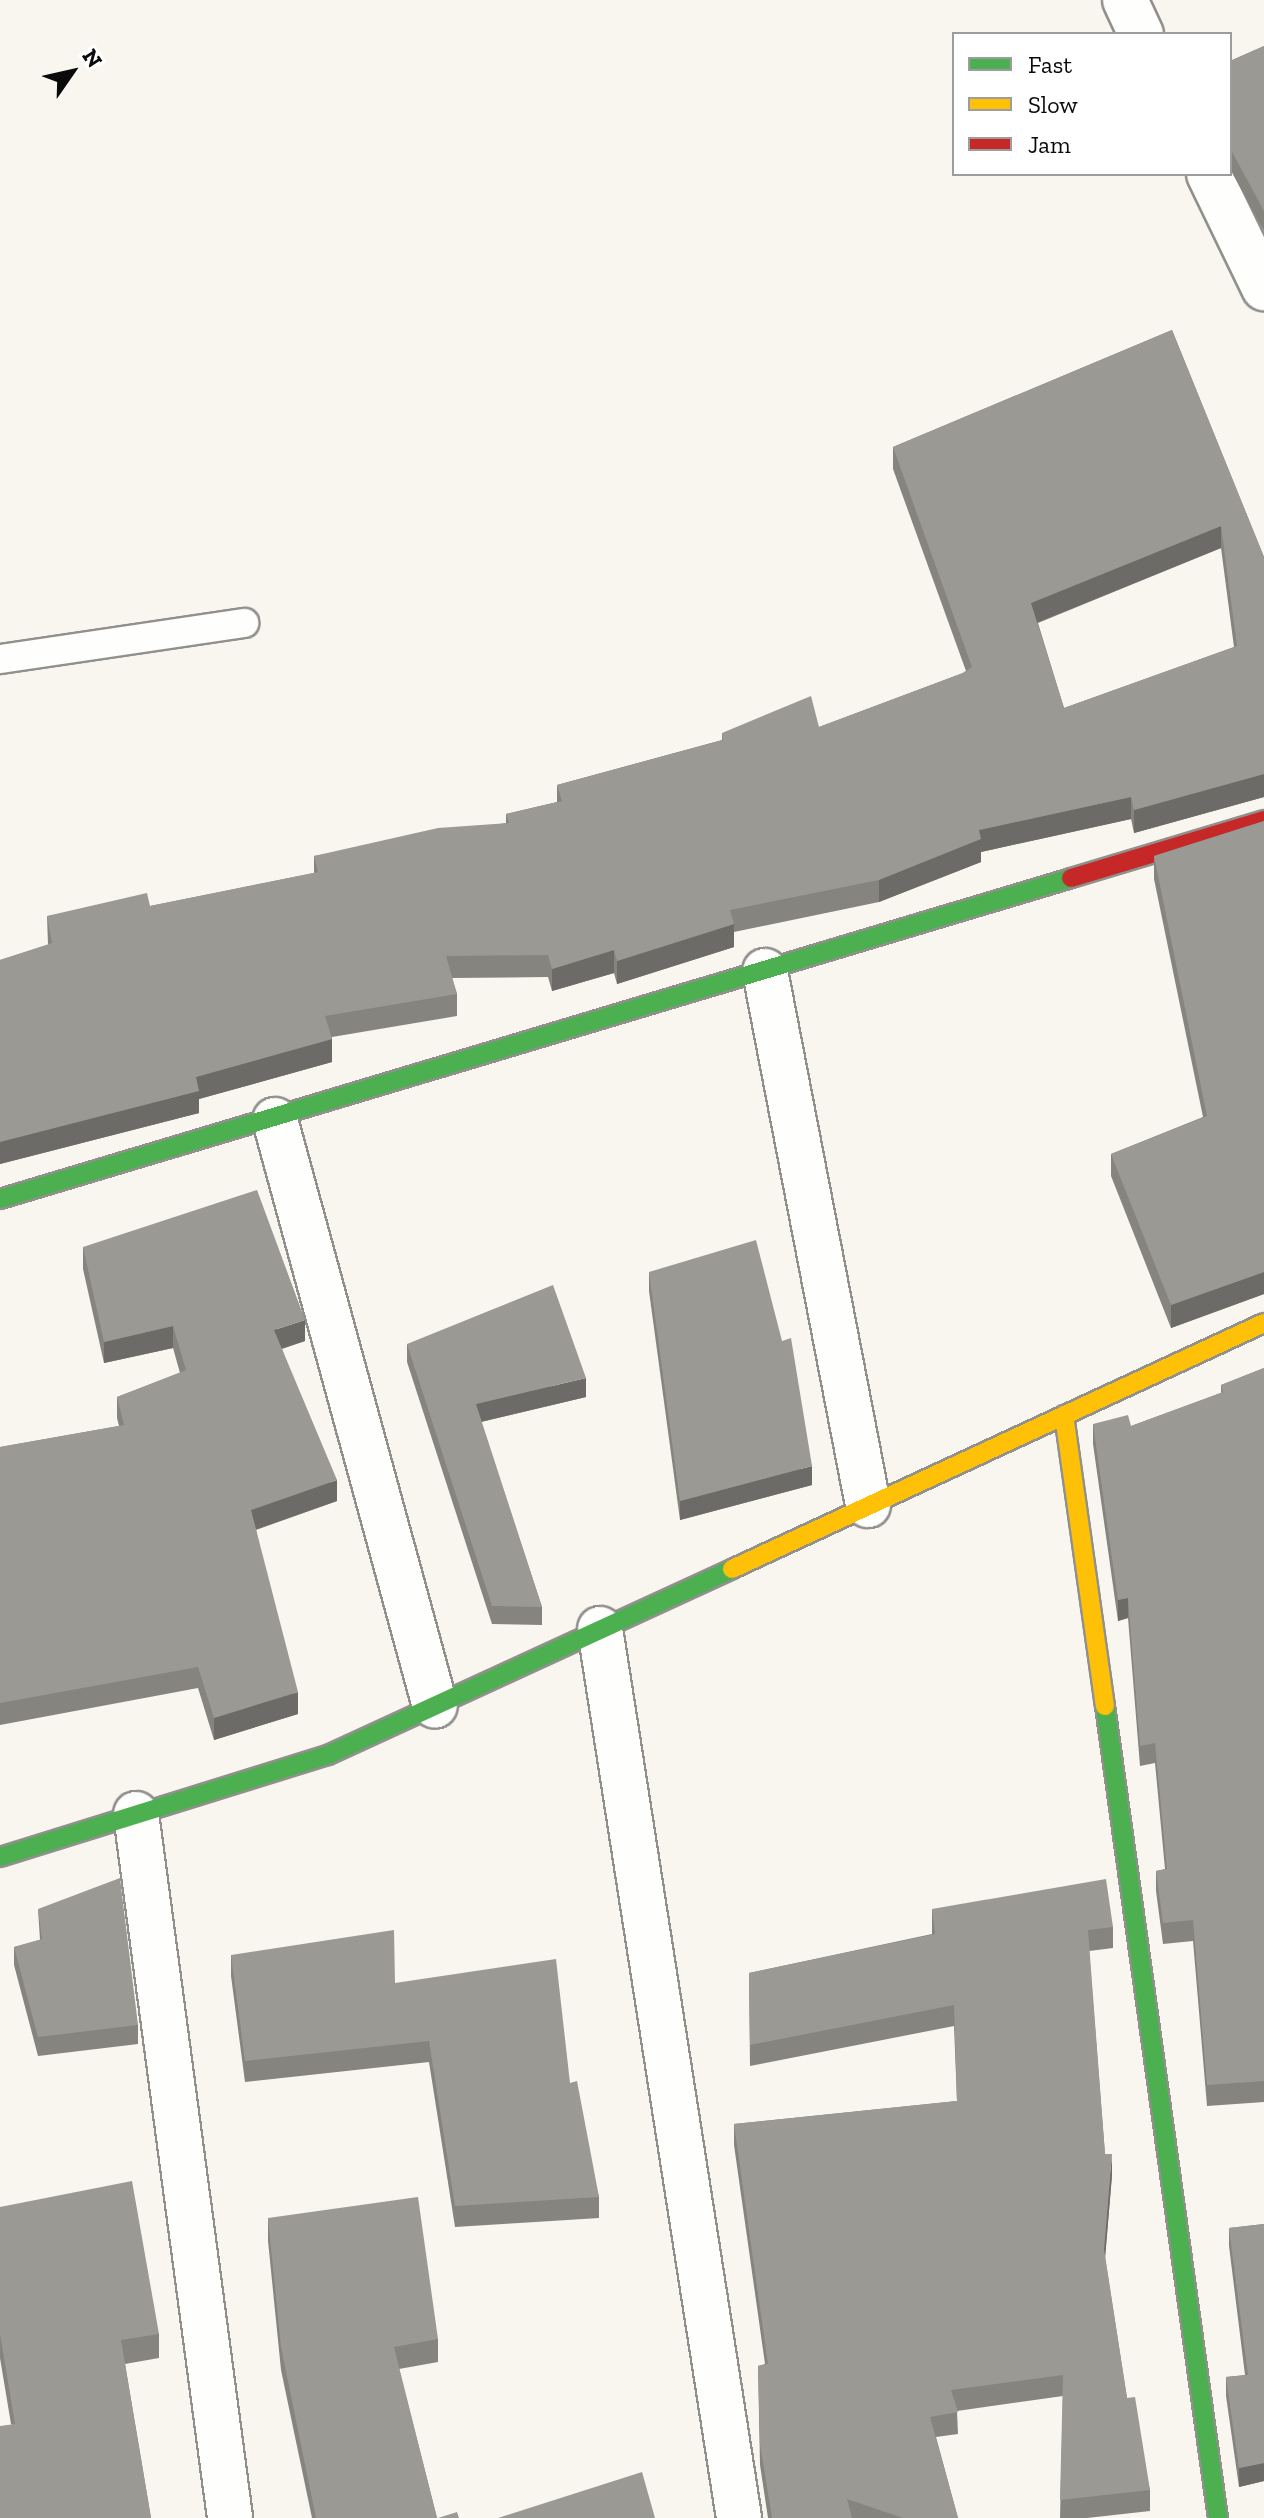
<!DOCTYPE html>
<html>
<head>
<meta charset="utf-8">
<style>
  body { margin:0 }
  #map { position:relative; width:1264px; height:2518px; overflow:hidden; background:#f8f6ee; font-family:"Zilla Slab",serif }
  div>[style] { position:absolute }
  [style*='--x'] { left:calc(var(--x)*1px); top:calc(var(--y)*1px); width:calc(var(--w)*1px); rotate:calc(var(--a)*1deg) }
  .roads { filter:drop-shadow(2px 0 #91908d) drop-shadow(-2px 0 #91908d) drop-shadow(0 2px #91908d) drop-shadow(0 -2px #91908d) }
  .lane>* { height:28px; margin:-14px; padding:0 14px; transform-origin:14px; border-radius:14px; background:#fefefc }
  .street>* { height:44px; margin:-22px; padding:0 22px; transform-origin:22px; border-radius:22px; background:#fefefc }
  .fast>* { height:18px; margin:-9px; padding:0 9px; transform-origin:9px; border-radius:9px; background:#4caf50 }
  .slow>* { height:18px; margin:-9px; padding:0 9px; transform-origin:9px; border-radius:9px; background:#ffc107 }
  .jam>* { height:18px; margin:-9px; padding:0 9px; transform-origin:9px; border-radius:9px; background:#c62828 }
  .wall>* { inset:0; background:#85847f }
  .shaded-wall>* { inset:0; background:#6c6b68 }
  .building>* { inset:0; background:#9b9994 }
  span { translate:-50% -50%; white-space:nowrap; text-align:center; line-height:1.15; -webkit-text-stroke:8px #fff; paint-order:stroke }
  .legend { position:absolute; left:952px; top:32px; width:280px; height:144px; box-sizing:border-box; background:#fff; border:2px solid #9d9d9d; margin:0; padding:10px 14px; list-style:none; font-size:24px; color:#0a0a0a }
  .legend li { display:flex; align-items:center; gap:16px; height:40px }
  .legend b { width:40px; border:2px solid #9d9d9d }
  .north { position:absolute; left:32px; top:32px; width:80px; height:80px; -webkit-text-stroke:6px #fff; paint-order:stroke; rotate:56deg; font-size:22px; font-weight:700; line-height:32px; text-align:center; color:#0a0a0a }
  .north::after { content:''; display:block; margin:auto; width:28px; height:36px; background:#0a0a0a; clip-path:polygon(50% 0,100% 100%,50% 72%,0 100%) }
</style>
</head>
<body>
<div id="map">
  <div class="roads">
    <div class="lane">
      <div style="--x:0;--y:659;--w:247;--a:-8.4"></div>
    </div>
    <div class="street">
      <div style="--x:1125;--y:0;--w:38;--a:65"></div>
      <div style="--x:1209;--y:174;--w:127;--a:64.2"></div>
      <div style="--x:765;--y:971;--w:544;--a:79.08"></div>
      <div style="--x:275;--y:1120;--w:607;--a:74.73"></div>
      <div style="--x:600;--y:1629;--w:900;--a:81.11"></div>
      <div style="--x:136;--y:1814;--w:710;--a:82.39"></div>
    </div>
    <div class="fast">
      <div style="--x:0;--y:1199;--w:1118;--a:-16.68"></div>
      <div style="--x:1105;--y:1706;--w:820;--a:82.08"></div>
      <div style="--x:0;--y:1857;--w:343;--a:-17.3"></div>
      <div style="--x:328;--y:1755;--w:445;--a:-24.7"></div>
    </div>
    <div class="slow">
      <div style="--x:1064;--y:1415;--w:294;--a:82"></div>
      <div style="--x:732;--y:1569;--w:586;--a:-24.82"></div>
    </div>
    <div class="jam">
      <div style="--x:1071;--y:878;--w:202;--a:-16.7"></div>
    </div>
  </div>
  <div class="wall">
    <div style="clip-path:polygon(1264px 46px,1264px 231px,1230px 169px,1230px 61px)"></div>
    <div style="clip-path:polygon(evenodd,1172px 330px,1264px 557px,1264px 797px,1134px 833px,1131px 819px,981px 852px,981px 862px,879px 902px,734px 932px,734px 947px,617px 984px,614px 973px,552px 991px,548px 977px,452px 978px,457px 994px,457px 1016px,332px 1037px,332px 1062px,199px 1099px,199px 1113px,0 1164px,0 960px,48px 945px,47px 916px,150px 906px,314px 873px,314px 856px,506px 823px,506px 814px,557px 802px,557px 785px,722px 740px,722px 733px,819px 727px,963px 673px,966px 671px,893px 469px,893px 447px,1172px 330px,1221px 548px,1234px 647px,1064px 708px,1038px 623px,1221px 548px)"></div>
    <div style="clip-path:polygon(1264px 821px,1264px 1294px,1171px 1328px,1111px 1176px,1111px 1154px,1203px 1117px,1154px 879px,1154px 856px)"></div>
    <div style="clip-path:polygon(83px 1247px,305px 1341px,282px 1349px,337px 1501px,256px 1530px,298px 1714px,214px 1740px,198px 1688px,0 1725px,0 1447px,119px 1426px,117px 1418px,117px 1397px,180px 1373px,173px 1348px,104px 1363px,83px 1269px)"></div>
    <div style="clip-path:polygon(649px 1272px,812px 1485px,680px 1520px,649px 1291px)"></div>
    <div style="clip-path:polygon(407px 1344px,586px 1397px,481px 1422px,542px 1607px,542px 1625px,492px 1624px,407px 1362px)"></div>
    <div style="clip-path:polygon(1264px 1368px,1264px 2102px,1207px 2106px,1193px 1941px,1163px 1944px,1156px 1891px,1156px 1871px,1165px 1869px,1155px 1763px,1140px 1766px,1128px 1618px,1118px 1621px,1093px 1444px,1093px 1424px,1131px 1426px,1221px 1393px,1221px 1385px)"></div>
    <div style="clip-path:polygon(38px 1909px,138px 2025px,138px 2044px,38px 2056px,14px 1965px,14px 1947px,40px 1940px)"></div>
    <div style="clip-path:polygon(932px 1909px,1113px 1927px,1113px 1948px,1089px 1951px,1105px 2154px,1112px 2175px,1105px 2257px,1127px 2398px,1150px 2490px,1150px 2511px,1087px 2518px,1060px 2518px,1063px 2396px,957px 2411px,958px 2434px,936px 2437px,958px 2518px,768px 2518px,760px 2465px,758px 2366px,765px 2364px,734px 2145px,734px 2124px,957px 2101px,954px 2026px,750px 2066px,749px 1973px,932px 1934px)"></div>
    <div style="clip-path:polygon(231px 1955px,395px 1983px,570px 2083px,599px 2197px,599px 2218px,455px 2227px,429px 2062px,245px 2082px,231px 1976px)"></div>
    <div style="clip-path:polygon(0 2207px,159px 2334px,159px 2358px,125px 2364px,151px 2518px,11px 2424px,0 2358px)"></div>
    <div style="clip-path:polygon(268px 2218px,438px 2339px,438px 2362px,399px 2369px,437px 2518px,312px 2518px,281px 2370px,268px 2241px)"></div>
    <div style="clip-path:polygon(1264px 2224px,1264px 2481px,1239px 2487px,1226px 2396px,1226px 2377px,1245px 2375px,1229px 2246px,1229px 2228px)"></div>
  </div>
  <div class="shaded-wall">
    <div style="clip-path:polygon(1221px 526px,1221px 548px,1031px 625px,1031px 603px)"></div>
    <div style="clip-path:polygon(1264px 774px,1264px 797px,1134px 833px,1134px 810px)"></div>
    <div style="clip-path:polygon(1131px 797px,1131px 819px,981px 852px,981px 862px,879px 902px,879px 880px,979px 830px)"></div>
    <div style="clip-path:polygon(734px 924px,734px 947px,617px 984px,617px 961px)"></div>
    <div style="clip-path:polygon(614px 950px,614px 973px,552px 991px,552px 969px)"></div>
    <div style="clip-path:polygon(332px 1039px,332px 1062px,199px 1099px,199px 1113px,0 1164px,0 1142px,196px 1077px)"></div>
    <div style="clip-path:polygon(1264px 1272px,1264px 1294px,1171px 1328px,1171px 1305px)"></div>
    <div style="clip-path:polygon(305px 1320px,305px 1341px,274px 1351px,274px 1330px)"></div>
    <div style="clip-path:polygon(173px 1326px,173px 1348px,104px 1363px,104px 1342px)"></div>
    <div style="clip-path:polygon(586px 1378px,586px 1397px,476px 1423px,476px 1404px)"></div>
    <div style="clip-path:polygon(812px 1466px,812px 1485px,680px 1520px,680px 1501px)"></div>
    <div style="clip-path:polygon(337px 1480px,337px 1501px,251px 1531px,251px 1510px)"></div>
    <div style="clip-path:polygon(1128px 1598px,1128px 1618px,1118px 1621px,1118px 1600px)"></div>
    <div style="clip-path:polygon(298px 1692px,298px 1714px,214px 1740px,214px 1718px)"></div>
    <div style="clip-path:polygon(1112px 2154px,1112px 2175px,1104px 2271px,1104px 2249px)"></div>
    <div style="clip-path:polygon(1264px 2463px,1264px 2481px,1239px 2487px,1239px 2468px)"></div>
  </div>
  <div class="building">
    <div style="clip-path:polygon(1264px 46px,1264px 211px,1230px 148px,1230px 61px)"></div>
    <div style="clip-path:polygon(evenodd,1172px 330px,1264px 557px,1264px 774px,1134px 810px,1131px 797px,979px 830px,981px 839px,879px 880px,730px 910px,734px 924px,617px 961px,614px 950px,552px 969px,548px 955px,446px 956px,457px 994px,325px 1016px,332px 1039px,196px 1077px,199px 1091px,0 1142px,0 960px,52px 943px,47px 916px,147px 893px,150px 906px,318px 872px,314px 856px,438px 828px,509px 823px,506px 814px,562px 801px,557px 785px,723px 740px,722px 733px,811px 696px,819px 727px,963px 673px,972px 667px,893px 447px,1172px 330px,1221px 526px,1237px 646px,1064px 708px,1031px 603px,1221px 526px)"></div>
    <div style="clip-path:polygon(1264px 821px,1264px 1272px,1171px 1305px,1111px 1154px,1207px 1116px,1154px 856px)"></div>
    <div style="clip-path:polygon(257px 1190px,305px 1320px,274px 1330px,337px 1480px,251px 1510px,298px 1692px,214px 1718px,198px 1667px,0 1703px,0 1447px,124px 1425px,117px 1397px,186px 1370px,173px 1326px,104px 1342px,83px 1247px)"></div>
    <div style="clip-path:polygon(756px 1240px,782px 1341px,791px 1338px,812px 1466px,680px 1501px,649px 1272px)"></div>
    <div style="clip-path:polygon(553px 1285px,586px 1378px,476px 1404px,542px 1607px,492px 1606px,407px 1344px)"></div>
    <div style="clip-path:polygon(1264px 1368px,1264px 2081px,1207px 2085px,1193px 1920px,1163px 1923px,1156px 1871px,1167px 1869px,1155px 1743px,1140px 1746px,1128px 1598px,1118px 1600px,1093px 1424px,1128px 1415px,1131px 1426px,1223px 1392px,1221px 1385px)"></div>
    <div style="clip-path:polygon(120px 1878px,138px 2025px,38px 2037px,14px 1947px,42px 1939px,38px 1909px)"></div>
    <div style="clip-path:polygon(1106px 1879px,1113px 1927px,1088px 1930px,1105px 2154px,1112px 2154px,1104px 2249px,1127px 2398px,1135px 2397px,1150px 2490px,1060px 2500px,1063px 2375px,951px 2390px,958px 2412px,930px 2417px,958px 2518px,903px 2518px,847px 2499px,852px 2518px,772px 2518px,760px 2444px,758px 2366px,768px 2364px,734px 2124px,957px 2101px,954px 2005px,750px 2045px,749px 1973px,935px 1934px,932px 1909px)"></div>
    <div style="clip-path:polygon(394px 1930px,395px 1983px,556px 1959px,570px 2083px,577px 2081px,599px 2197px,455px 2206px,429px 2041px,245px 2061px,231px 1955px)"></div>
    <div style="clip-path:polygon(132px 2181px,159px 2334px,121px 2340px,151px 2518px,0 2518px,0 2426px,15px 2424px,0 2334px,0 2207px)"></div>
    <div style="clip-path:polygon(418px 2197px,438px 2339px,394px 2347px,437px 2518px,316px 2518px,281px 2347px,268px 2218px)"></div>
    <div style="clip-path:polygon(1264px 2224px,1264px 2463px,1239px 2468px,1226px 2377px,1248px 2375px,1229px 2228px)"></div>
    <div style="clip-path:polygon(642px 2472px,655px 2518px,498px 2518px)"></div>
    <div style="clip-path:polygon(457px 2512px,459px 2518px,438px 2518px)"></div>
  </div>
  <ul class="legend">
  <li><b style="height:10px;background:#4caf50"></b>Fast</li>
  <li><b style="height:10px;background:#ffc107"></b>Slow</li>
  <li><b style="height:10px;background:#c62828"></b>Jam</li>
  </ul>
  <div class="north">N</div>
</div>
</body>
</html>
